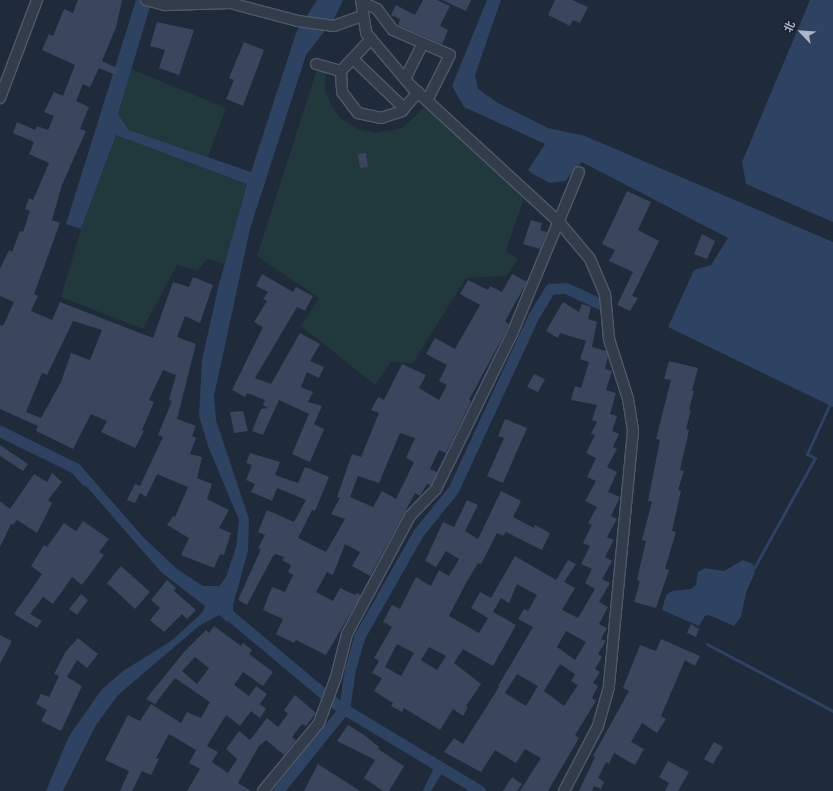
<!DOCTYPE html>
<html>
<head>
<meta charset="utf-8">
<style>
  body { margin:0 }
  #map { position:relative; width:833px; height:791px; overflow:hidden; background:#1f2a3b; font-family:Roboto,"Noto Sans SC",sans-serif }
  div>[style] { position:absolute }
  [style*='--x'] { left:calc(var(--x)*1px); top:calc(var(--y)*1px); width:calc(var(--w)*1px); rotate:calc(var(--a)*1deg) }
  .green>* { inset:0; background:#21383c }
  .water>* { inset:0; background:#2e4262 }
  .stream>* { height:3px; margin:-1.5px; padding:0 1.5px; transform-origin:1.5px; border-radius:1.5px; background:#2e4262 }
  .canal>* { height:11px; margin:-5.5px; padding:0 5.5px; transform-origin:5.5px; border-radius:5.5px; background:#2e4262 }
  .building>* { inset:0; background:#3a465c }
  .roads { filter:drop-shadow(1px 0 #505969) drop-shadow(-1px 0 #505969) drop-shadow(0 1px #505969) drop-shadow(0 -1px #505969) }
  .minor>* { height:10px; margin:-5px; padding:0 5px; transform-origin:5px; border-radius:5px; background:#323c4b }
  span { translate:-50% -50%; white-space:nowrap; text-align:center; line-height:1.15; -webkit-text-stroke:3.5px #182130; paint-order:stroke }
  .north { position:absolute; left:781px; top:12px; width:40px; height:40px; -webkit-text-stroke:3px #182130; paint-order:stroke; rotate:295deg; font-size:11px; font-weight:700; line-height:16px; text-align:center; color:#adb6c8 }
  .north::after { content:''; display:block; margin:auto; width:14px; height:18px; background:#adb6c8; clip-path:polygon(50% 0,100% 100%,50% 72%,0 100%) }
</style>
</head>
<body>
<div id="map">
  <div class="green">
    <div style="clip-path:polygon(131px 69px,226px 108px,208px 157px,129px 130px,118px 114px)"></div>
    <div style="clip-path:polygon(317px 69px,326px 72px,325px 89px,331px 105px,340px 118px,358px 129px,375px 133px,402px 128px,425px 107px,524px 198px,506px 251px,518px 259px,506px 276px,466px 278px,413px 363px,391px 362px,375px 385px,301px 326px,319px 298px,257px 256px)"></div>
    <div style="clip-path:polygon(116px 135px,247px 184px,225px 264px,207px 259px,197px 271px,177px 265px,143px 329px,61px 297px,81px 229px)"></div>
  </div>
  <div class="water">
    <div style="clip-path:polygon(136px 0,152px 0,118px 114px,129px 130px,251px 172px,296px 33px,317px 0,343px 0,334px 19px,306px 55px,250px 229px,214px 396px,216px 420px,249px 519px,248px 551px,233px 605px,233px 615px,227px 622px,219px 615px,199px 626px,118px 695px,96px 725px,63px 791px,46px 791px,69px 736px,102px 689px,123px 671px,171px 641px,202px 613px,205px 606px,161px 572px,73px 471px,80px 465px,144px 538px,177px 569px,203px 586px,219px 586px,226px 577px,236px 547px,239px 520px,208px 446px,199px 416px,202px 360px,218px 288px,247px 184px,116px 135px,81px 229px,66px 224px)"></div>
    <div style="clip-path:polygon(487px 0,501px 0,475px 75px,478px 89px,498px 103px,548px 128px,585px 136px,833px 242px,833px 407px,668px 327px,694px 270px,711px 265px,728px 238px,582px 162px,565px 181px,550px 183px,533px 174px,528px 170px,545px 144px,464px 107px,452px 86px)"></div>
    <div style="clip-path:polygon(810px 0,833px 0,833px 222px,746px 184px,742px 162px)"></div>
    <div style="clip-path:polygon(743px 560px,753px 564px,755px 572px,746px 593px,741px 617px,734px 626px,709px 615px,705px 616px,699px 626px,662px 610px,666px 595px,672px 591px,691px 589px,696px 585px,698px 572px,705px 568px,724px 571px)"></div>
    <div style="clip-path:polygon(435px 765px,444px 770px,431px 791px,423px 791px)"></div>
  </div>
  <div class="stream">
    <div style="--x:754;--y:568;--w:126;--a:-61"></div>
    <div style="--x:815;--y:458;--w:9;--a:-153"></div>
    <div style="--x:807;--y:454;--w:63;--a:-65.5"></div>
    <div style="--x:707;--y:644;--w:143;--a:28"></div>
  </div>
  <div class="canal">
    <div style="--x:0;--y:431;--w:84;--a:26.3"></div>
    <div style="--x:75;--y:468;--w:16;--a:50"></div>
    <div style="--x:221;--y:608;--w:150;--a:39.9"></div>
    <div style="--x:336;--y:704;--w:168;--a:31.1"></div>
    <div style="--x:278;--y:791;--w:105;--a:-51.2"></div>
    <div style="--x:344;--y:709;--w:40;--a:-81.5"></div>
    <div style="--x:350;--y:669;--w:33;--a:-74"></div>
    <div style="--x:359;--y:637;--w:120;--a:-60.4"></div>
    <div style="--x:418;--y:533;--w:55;--a:-50.9"></div>
    <div style="--x:453;--y:490;--w:191;--a:-65.2"></div>
    <div style="--x:533;--y:317;--w:33;--a:-59"></div>
    <div style="--x:550;--y:289;--w:16;--a:-4"></div>
    <div style="--x:566;--y:288;--w:38;--a:25"></div>
  </div>
  <div class="building">
    <div style="clip-path:polygon(evenodd,78px 0,122px 0,116px 27px,102px 61px,119px 69px,116px 75px,99px 68px,90px 87px,83px 84px,76px 101px,89px 107px,80px 129px,86px 131px,62px 185px,52px 220px,60px 223px,34px 294px,38px 296px,31px 311px,52px 320px,60px 302px,153px 338px,173px 282px,189px 287px,193px 277px,213px 285px,200px 323px,185px 316px,177px 337px,196px 344px,177px 419px,196px 426px,192px 436px,196px 438px,190px 454px,202px 457px,197px 478px,212px 484px,207px 499px,229px 510px,219px 528px,231px 533px,224px 555px,220px 554px,214px 568px,181px 555px,189px 538px,167px 525px,173px 516px,175px 517px,188px 487px,157px 474px,146px 497px,140px 493px,135px 503px,127px 500px,135px 484px,140px 486px,163px 437px,158px 435px,172px 401px,169px 400px,176px 375px,163px 370px,149px 400px,154px 402px,142px 430px,144px 431px,135px 448px,101px 432px,107px 421px,91px 414px,73px 449px,36px 431px,38px 426px,0 409px,0 325px,3px 326px,14px 302px,0 296px,0 269px,9px 250px,12px 252px,20px 231px,23px 232px,30px 211px,25px 209px,29px 198px,33px 200px,49px 163px,29px 154px,34px 142px,13px 133px,17px 122px,35px 130px,37px 126px,48px 130px,54px 116px,44px 112px,54px 92px,63px 96px,75px 65px,42px 50px,49px 34px,53px 36px,64px 9px,73px 13px,78px 0,73px 321px,102px 330px,90px 360px,71px 353px,61px 382px,41px 418px,26px 412px,42px 373px,47px 375px,73px 321px)"></div>
    <div style="clip-path:polygon(423px 0,437px 0,450px 6px,440px 26px,448px 30px,442px 44px,398px 25px,400px 19px,391px 15px,396px 5px,415px 15px)"></div>
    <div style="clip-path:polygon(442px 0,471px 0,466px 11px)"></div>
    <div style="clip-path:polygon(555px 0,572px 0,588px 7px,580px 23px,573px 20px,570px 26px,548px 15px)"></div>
    <div style="clip-path:polygon(157px 22px,194px 30px,179px 75px,159px 68px,165px 50px,150px 46px)"></div>
    <div style="clip-path:polygon(244px 42px,264px 50px,243px 106px,226px 99px,234px 80px,229px 78px)"></div>
    <div style="clip-path:polygon(366px 153px,368px 167px,360px 168px,358px 154px)"></div>
    <div style="clip-path:polygon(627px 191px,651px 202px,638px 230px,659px 241px,632px 296px,638px 298px,630px 311px,617px 305px,633px 272px,609px 261px,615px 250px,602px 244px)"></div>
    <div style="clip-path:polygon(531px 220px,542px 223px,540px 230px,547px 232px,540px 249px,523px 244px)"></div>
    <div style="clip-path:polygon(702px 234px,715px 241px,707px 259px,694px 254px)"></div>
    <div style="clip-path:polygon(262px 274px,293px 292px,296px 287px,313px 296px,305px 311px,297px 307px,255px 378px,271px 384px,300px 333px,320px 344px,310px 361px,324px 367px,319px 378px,307px 372px,301px 387px,313px 392px,308px 402px,322px 406px,314px 424px,324px 429px,310px 462px,292px 454px,309px 414px,279px 400px,263px 435px,252px 431px,261px 409px,268px 408px,263px 405px,265px 400px,247px 393px,245px 397px,232px 390px,263px 327px,254px 322px,267px 301px,263px 299px,268px 292px,256px 286px)"></div>
    <div style="clip-path:polygon(evenodd,512px 274px,527px 282px,505px 321px,509px 324px,506px 331px,469px 400px,471px 401px,466px 412px,446px 453px,439px 450px,430px 469px,437px 472px,431px 485px,427px 484px,420px 496px,415px 493px,370px 576px,352px 566px,360px 552px,345px 544px,333px 575px,327px 572px,316px 592px,333px 601px,340px 588px,355px 595px,357px 593px,361px 595px,326px 655px,296px 640px,294px 643px,276px 634px,283px 619px,263px 610px,272px 587px,285px 592px,293px 575px,288px 572px,291px 565px,282px 560px,284px 557px,276px 554px,273px 556px,247px 605px,238px 600px,261px 549px,258px 548px,265px 535px,258px 532px,267px 510px,294px 522px,306px 500px,277px 488px,272px 501px,251px 492px,255px 484px,246px 480px,252px 465px,246px 463px,250px 453px,280px 462px,275px 475px,298px 483px,305px 467px,329px 477px,315px 511px,312px 510px,298px 538px,326px 552px,345px 519px,331px 514px,340px 498px,337px 497px,352px 454px,361px 457px,379px 413px,371px 410px,378px 397px,384px 400px,402px 364px,426px 375px,419px 388px,439px 400px,447px 385px,439px 381px,447px 365px,426px 354px,435px 338px,455px 349px,480px 305px,460px 294px,468px 280px,488px 290px,490px 286px,502px 292px,512px 274px,400px 433px,415px 438px,406px 458px,414px 462px,396px 499px,382px 491px,373px 507px,350px 497px,358px 476px,379px 483px,400px 433px)"></div>
    <div style="clip-path:polygon(evenodd,563px 302px,579px 312px,582px 304px,591px 307px,588px 319px,597px 322px,592px 347px,606px 351px,608px 356px,605px 369px,612px 371px,606px 390px,616px 393px,610px 414px,617px 416px,612px 431px,619px 434px,613px 447px,617px 449px,607px 467px,617px 472px,608px 492px,620px 497px,611px 516px,617px 519px,607px 537px,614px 540px,605px 557px,612px 561px,602px 579px,610px 583px,599px 602px,608px 607px,599px 624px,607px 628px,601px 639px,606px 641px,598px 654px,602px 657px,595px 669px,600px 672px,593px 683px,598px 686px,592px 698px,596px 701px,575px 735px,579px 738px,548px 791px,520px 791px,541px 758px,525px 749px,516px 763px,495px 750px,481px 772px,444px 752px,454px 738px,463px 744px,499px 687px,498px 686px,533px 627px,518px 619px,524px 609px,528px 611px,537px 595px,517px 584px,509px 603px,501px 598px,493px 612px,516px 625px,493px 666px,463px 649px,454px 663px,481px 684px,466px 706px,468px 707px,463px 716px,453px 709px,440px 730px,404px 708px,402px 712px,391px 706px,393px 703px,374px 691px,382px 678px,372px 673px,379px 661px,374px 658px,392px 627px,383px 622px,392px 605px,400px 609px,416px 577px,431px 586px,439px 570px,449px 576px,459px 559px,446px 551px,436px 567px,425px 561px,443px 522px,454px 527px,467px 500px,478px 505px,465px 531px,478px 539px,501px 491px,521px 501px,513px 517px,534px 528px,535px 525px,550px 533px,542px 550px,506px 532px,503px 536px,497px 533px,481px 564px,478px 563px,466px 583px,449px 616px,479px 633px,488px 618px,471px 608px,480px 592px,491px 598px,515px 556px,556px 580px,568px 560px,576px 564px,564px 582px,575px 588px,562px 610px,578px 618px,595px 589px,585px 583px,592px 569px,581px 564px,590px 546px,583px 543px,592px 525px,588px 523px,597px 507px,585px 501px,596px 481px,587px 477px,596px 458px,586px 453px,595px 435px,591px 434px,597px 422px,592px 420px,597px 405px,571px 400px,575px 386px,581px 388px,589px 362px,580px 359px,586px 341px,560px 333px,558px 338px,546px 331px,563px 302px,566px 631px,586px 642px,575px 660px,557px 647px,566px 631px,563px 302px,397px 644px,414px 653px,401px 676px,385px 667px,397px 644px,563px 302px,429px 647px,446px 656px,437px 670px,421px 660px,429px 647px,563px 302px,560px 664px,575px 674px,571px 681px,578px 685px,564px 706px,544px 691px,560px 664px,563px 302px,517px 674px,538px 686px,526px 706px,505px 693px,517px 674px)"></div>
    <div style="clip-path:polygon(669px 361px,698px 368px,692px 391px,694px 391px,689px 410px,691px 410px,686px 429px,689px 430px,680px 470px,684px 471px,678px 490px,681px 491px,672px 531px,676px 532px,665px 569px,669px 570px,656px 608px,634px 602px,640px 581px,637px 580px,646px 541px,642px 540px,652px 502px,648px 501px,660px 440px,656px 439px,671px 380px,664px 379px)"></div>
    <div style="clip-path:polygon(534px 374px,545px 379px,538px 392px,527px 387px)"></div>
    <div style="clip-path:polygon(243px 411px,248px 431px,234px 433px,230px 412px)"></div>
    <div style="clip-path:polygon(505px 419px,527px 428px,503px 483px,487px 476px,504px 438px,498px 436px)"></div>
    <div style="clip-path:polygon(0 445px,28px 464px,23px 471px,0 456px)"></div>
    <div style="clip-path:polygon(52px 473px,62px 482px,48px 500px,52px 503px,37px 533px,17px 520px,13px 525px,11px 524px,0 547px,0 501px,10px 509px,34px 474px,47px 482px)"></div>
    <div style="clip-path:polygon(83px 521px,109px 539px,99px 552px,104px 555px,82px 585px,72px 577px,53px 604px,43px 597px,30px 614px,42px 621px,37px 628px,14px 614px,42px 574px,31px 566px,44px 545px,47px 547px,64px 523px,76px 531px)"></div>
    <div style="clip-path:polygon(121px 566px,150px 592px,135px 609px,107px 583px)"></div>
    <div style="clip-path:polygon(167px 580px,176px 588px,174px 591px,196px 610px,187px 619px,182px 614px,164px 632px,150px 620px,160px 608px,151px 600px)"></div>
    <div style="clip-path:polygon(81px 594px,88px 600px,77px 615px,69px 609px)"></div>
    <div style="clip-path:polygon(691px 624px,699px 629px,696px 637px,687px 633px)"></div>
    <div style="clip-path:polygon(evenodd,214px 626px,241px 646px,243px 643px,252px 650px,249px 654px,273px 672px,263px 686px,243px 672px,234px 685px,249px 696px,256px 686px,267px 694px,260px 704px,266px 709px,260px 718px,251px 711px,240px 726px,226px 715px,207px 746px,218px 752px,212px 762px,228px 773px,237px 759px,226px 749px,239px 731px,250px 740px,267px 718px,278px 727px,288px 714px,284px 710px,295px 695px,316px 713px,306px 726px,302px 724px,292px 737px,296px 740px,284px 755px,266px 740px,259px 746px,238px 783px,251px 791px,187px 791px,200px 769px,189px 763px,196px 750px,169px 734px,156px 758px,159px 759px,151px 775px,142px 771px,132px 791px,120px 791px,129px 771px,105px 760px,128px 715px,140px 721px,151px 704px,181px 723px,187px 712px,201px 718px,210px 702px,175px 678px,155px 704px,146px 699px,184px 652px,206px 630px,209px 633px,214px 626px,195px 657px,209px 668px,197px 684px,182px 671px,195px 657px)"></div>
    <div style="clip-path:polygon(0 635px,12px 641px,0 664px)"></div>
    <div style="clip-path:polygon(78px 638px,98px 654px,87px 668px,77px 660px,67px 677px,82px 686px,61px 731px,41px 721px,47px 710px,36px 704px,41px 694px,49px 697px,59px 676px,54px 674px,66px 651px)"></div>
    <div style="clip-path:polygon(661px 639px,700px 656px,695px 666px,685px 660px,661px 716px,666px 719px,657px 733px,642px 723px,631px 742px,644px 749px,635px 765px,614px 753px,609px 764px,606px 762px,598px 778px,604px 782px,601px 789px,594px 786px,592px 791px,579px 791px,595px 757px,593px 756px,629px 691px,623px 688px,640px 645px,656px 651px)"></div>
    <div style="clip-path:polygon(348px 725px,364px 735px,379px 747px,378px 749px,404px 766px,389px 791px,383px 791px,364px 778px,375px 760px,337px 741px)"></div>
    <div style="clip-path:polygon(714px 742px,723px 747px,713px 764px,704px 759px)"></div>
    <div style="clip-path:polygon(668px 761px,689px 772px,678px 791px,665px 791px,669px 783px,659px 777px)"></div>
    <div style="clip-path:polygon(318px 764px,360px 791px,304px 791px)"></div>
    <div style="clip-path:polygon(512px 777px,522px 784px,517px 791px,503px 791px)"></div>
  </div>
  <div class="roads">
    <div class="minor">
      <div style="--x:146;--y:0;--w:20;--a:15"></div>
      <div style="--x:165;--y:5;--w:65;--a:-1.8"></div>
      <div style="--x:230;--y:3;--w:70;--a:14.8"></div>
      <div style="--x:298;--y:21;--w:36;--a:8"></div>
      <div style="--x:334;--y:26;--w:30;--a:-20"></div>
      <div style="--x:361;--y:0;--w:33;--a:81"></div>
      <div style="--x:366;--y:33;--w:70;--a:49.7"></div>
      <div style="--x:411;--y:86;--w:201;--a:42.6"></div>
      <div style="--x:559;--y:222;--w:48;--a:50"></div>
      <div style="--x:590;--y:259;--w:38;--a:67"></div>
      <div style="--x:605;--y:294;--w:45;--a:84.9"></div>
      <div style="--x:609;--y:339;--w:63;--a:72.4"></div>
      <div style="--x:628;--y:399;--w:32;--a:81"></div>
      <div style="--x:633;--y:431;--w:257;--a:95.4"></div>
      <div style="--x:609;--y:687;--w:41;--a:105.8"></div>
      <div style="--x:598;--y:726;--w:73;--a:117.6"></div>
      <div style="--x:362;--y:2;--w:17;--a:25"></div>
      <div style="--x:377;--y:9;--w:26;--a:53"></div>
      <div style="--x:393;--y:30;--w:62;--a:23.7"></div>
      <div style="--x:450;--y:55;--w:51;--a:116.6"></div>
      <div style="--x:371;--y:39;--w:44;--a:133.2"></div>
      <div style="--x:341;--y:71;--w:21;--a:87"></div>
      <div style="--x:342;--y:92;--w:26;--a:53"></div>
      <div style="--x:358;--y:113;--w:24;--a:12"></div>
      <div style="--x:381;--y:118;--w:22;--a:-18"></div>
      <div style="--x:402;--y:111;--w:25;--a:-50"></div>
      <div style="--x:353;--y:59;--w:71;--a:43.9"></div>
      <div style="--x:316;--y:64;--w:26;--a:16"></div>
      <div style="--x:405;--y:79;--w:40;--a:-63.4"></div>
      <div style="--x:0;--y:98;--w:105;--a:-69.3"></div>
      <div style="--x:263;--y:791;--w:88;--a:-50.5"></div>
      <div style="--x:319;--y:723;--w:49;--a:-69.7"></div>
      <div style="--x:336;--y:677;--w:44;--a:-75.7"></div>
      <div style="--x:347;--y:634;--w:134;--a:-61.9"></div>
      <div style="--x:410;--y:516;--w:37;--a:-46"></div>
      <div style="--x:436;--y:489;--w:173;--a:-63.9"></div>
      <div style="--x:512;--y:334;--w:175;--a:-67.5"></div>
    </div>
  </div>
  <div class="north">北</div>
</div>
</body>
</html>
